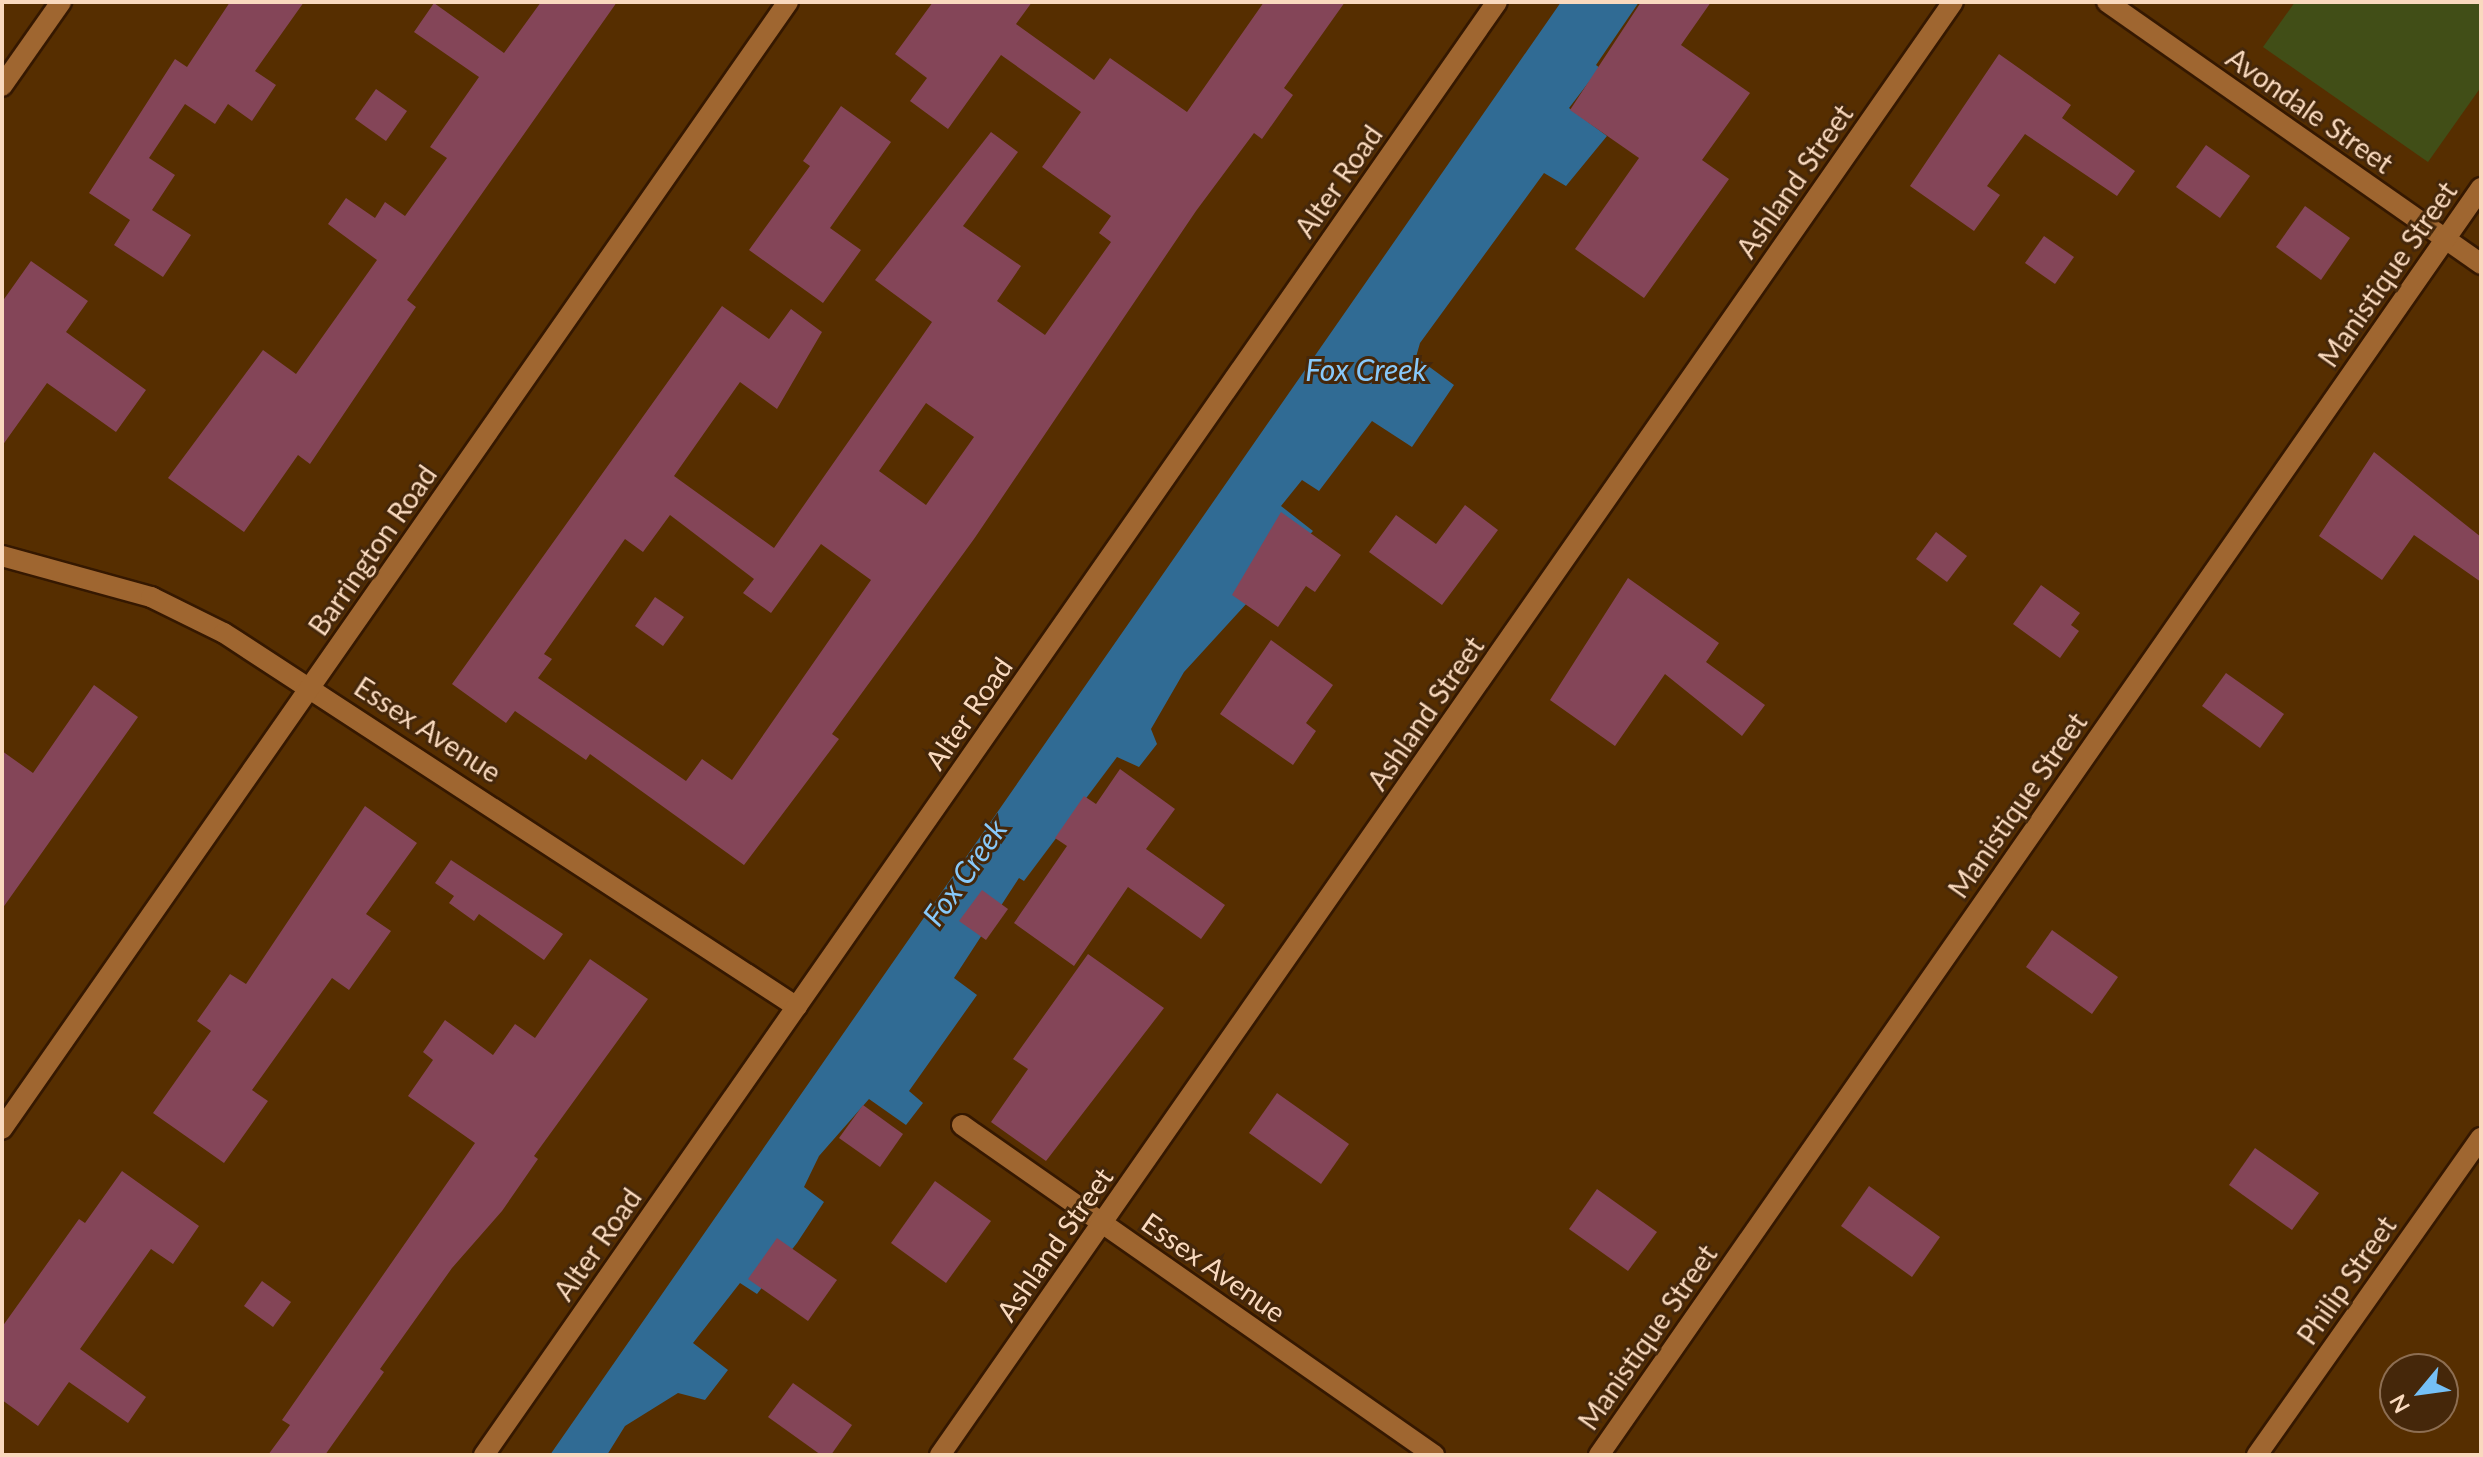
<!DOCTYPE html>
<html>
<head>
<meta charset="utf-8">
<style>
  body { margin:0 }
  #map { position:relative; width:2483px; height:1457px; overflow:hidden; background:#562e00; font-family:Lato,sans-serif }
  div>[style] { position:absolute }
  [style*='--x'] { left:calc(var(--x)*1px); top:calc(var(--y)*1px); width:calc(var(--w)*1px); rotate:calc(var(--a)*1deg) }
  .green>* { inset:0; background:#414e17 }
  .water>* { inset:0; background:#306b94 }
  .building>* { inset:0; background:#844558 }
  .roads { filter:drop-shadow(2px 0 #351800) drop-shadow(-2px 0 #351800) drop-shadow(0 2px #351800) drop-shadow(0 -2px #351800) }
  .minor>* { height:20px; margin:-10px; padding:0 10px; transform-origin:10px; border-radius:10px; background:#9f6630 }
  span { translate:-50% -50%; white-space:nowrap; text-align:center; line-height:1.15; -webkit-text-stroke:6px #45270a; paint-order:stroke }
  .street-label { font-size:28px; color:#f9d9be }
  .water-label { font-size:30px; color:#88c9fa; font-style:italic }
  .frame { position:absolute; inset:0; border:4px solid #f9d9be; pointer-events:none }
  .north { position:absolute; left:2379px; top:1353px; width:80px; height:80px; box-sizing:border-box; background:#45270a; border:2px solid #8d6e52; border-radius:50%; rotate:241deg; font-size:22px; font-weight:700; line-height:32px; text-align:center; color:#f9d9be }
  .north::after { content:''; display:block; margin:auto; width:28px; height:36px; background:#75c0f6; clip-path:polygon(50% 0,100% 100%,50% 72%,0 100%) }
</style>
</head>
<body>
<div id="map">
  <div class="green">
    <div style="clip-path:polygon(2295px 2px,2481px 2px,2481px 87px,2428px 162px,2263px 47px)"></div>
  </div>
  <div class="water">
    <div style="clip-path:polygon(1561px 2px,1639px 2px,1596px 65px,1633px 92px,1595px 74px,1569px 108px,1607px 136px,1566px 186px,1544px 173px,1420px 343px,1416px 357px,1454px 385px,1412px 447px,1372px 421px,1319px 491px,1302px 480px,1281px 506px,1313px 531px,1184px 672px,1151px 729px,1157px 744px,1139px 767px,1117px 757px,1024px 881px,1019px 878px,954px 978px,977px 995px,909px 1091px,923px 1103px,906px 1125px,869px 1099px,819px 1156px,804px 1187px,824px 1202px,797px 1243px,757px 1294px,740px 1283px,693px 1343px,728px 1370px,705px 1400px,678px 1393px,625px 1426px,607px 1455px,550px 1455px)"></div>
  </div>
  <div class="building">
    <div style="clip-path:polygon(230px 2px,304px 2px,255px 71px,276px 85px,252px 121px,228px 104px,215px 124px,185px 104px,149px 158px,175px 175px,152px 210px,191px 235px,163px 277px,114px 245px,130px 220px,89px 193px,175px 59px,187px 67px)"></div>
    <div style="clip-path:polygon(541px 2px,617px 2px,407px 300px,416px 307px,310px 464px,298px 455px,244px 532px,168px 478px,263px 350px,296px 374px,377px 260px,328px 224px,346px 198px,375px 218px,385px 202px,405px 216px,447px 158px,430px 147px,479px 77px,414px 32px,434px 3px,504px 53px)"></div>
    <div style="clip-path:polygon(evenodd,933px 2px,1032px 2px,1016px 24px,1094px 80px,1110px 58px,1187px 112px,1264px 2px,1345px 2px,1284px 88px,1293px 95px,1262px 139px,1254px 133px,1196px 211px,974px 539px,832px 734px,839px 739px,744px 865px,590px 754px,586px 760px,515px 711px,506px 723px,452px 684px,722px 306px,769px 339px,791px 309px,822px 332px,777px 409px,740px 382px,674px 476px,774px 548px,932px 322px,875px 280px,991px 132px,1018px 152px,963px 226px,1021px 266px,997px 301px,1045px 335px,1111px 242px,1099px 233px,1111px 216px,1042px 167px,1081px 112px,1001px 55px,948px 129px,910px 101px,927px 78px,895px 54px,933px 2px,926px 403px,974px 437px,926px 505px,879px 471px,926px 403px,933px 2px,670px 515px,754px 579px,743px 593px,771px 613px,821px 544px,871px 580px,732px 780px,702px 759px,686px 781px,538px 678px,552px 659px,544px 654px,625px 539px,643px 552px,670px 515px)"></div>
    <div style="clip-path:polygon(1641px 2px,1711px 2px,1681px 45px,1750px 93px,1702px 160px,1729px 179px,1644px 298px,1575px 249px,1639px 158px,1570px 110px)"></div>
    <div style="clip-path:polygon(1999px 54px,2071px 105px,2062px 118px,2135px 171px,2117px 196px,2025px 134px,1987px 186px,2000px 195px,1974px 231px,1910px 186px)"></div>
    <div style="clip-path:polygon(376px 89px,407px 111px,386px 141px,355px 119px)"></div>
    <div style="clip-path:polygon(841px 106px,891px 142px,830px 228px,861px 250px,823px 303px,749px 250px,810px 166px,803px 161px)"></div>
    <div style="clip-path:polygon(2206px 145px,2250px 176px,2220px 218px,2176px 187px)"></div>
    <div style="clip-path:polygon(2305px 206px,2350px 238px,2321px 280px,2276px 247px)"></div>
    <div style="clip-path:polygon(2044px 236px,2074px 257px,2055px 284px,2025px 263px)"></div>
    <div style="clip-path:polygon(31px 261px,88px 301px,66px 332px,146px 390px,116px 432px,47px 383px,2px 446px,2px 302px)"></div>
    <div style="clip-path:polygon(2374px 452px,2481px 537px,2481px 582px,2414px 535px,2382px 580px,2319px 536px)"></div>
    <div style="clip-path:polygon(1465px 505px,1498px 530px,1442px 605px,1369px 552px,1396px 515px,1436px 544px)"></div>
    <div style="clip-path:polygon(1281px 512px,1341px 555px,1315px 592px,1306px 586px,1278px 627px,1232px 595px)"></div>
    <div style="clip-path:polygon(1936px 532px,1967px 556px,1947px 582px,1916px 559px)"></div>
    <div style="clip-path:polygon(1628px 578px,1719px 643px,1706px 662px,1765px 705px,1742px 736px,1665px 674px,1615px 746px,1550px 700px)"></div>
    <div style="clip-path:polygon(2041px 585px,2080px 613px,2071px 625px,2079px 631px,2060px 658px,2013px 624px)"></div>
    <div style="clip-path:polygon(655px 597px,684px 617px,663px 646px,635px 626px)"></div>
    <div style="clip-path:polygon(1271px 640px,1333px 685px,1306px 723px,1316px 731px,1293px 765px,1220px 714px)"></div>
    <div style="clip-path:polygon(2226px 673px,2284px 714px,2260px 748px,2202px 706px)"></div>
    <div style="clip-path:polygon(94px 685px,138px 717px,2px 909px,2px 751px,33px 773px)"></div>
    <div style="clip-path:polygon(1120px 769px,1175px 809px,1146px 849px,1225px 905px,1201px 939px,1128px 887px,1074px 966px,1014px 923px,1067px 846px,1055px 838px,1084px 796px,1096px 804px)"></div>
    <div style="clip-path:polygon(365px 806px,417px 843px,366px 914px,391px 931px,349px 990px,332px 978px,252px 1090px,268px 1101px,224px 1163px,153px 1113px,211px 1031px,197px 1021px,230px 974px,246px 984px)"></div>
    <div style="clip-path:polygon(451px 860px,563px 934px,544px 960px,479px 914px,474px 921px,449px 903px,454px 896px,435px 883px)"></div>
    <div style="clip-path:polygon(982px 890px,1008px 909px,986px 940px,959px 921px)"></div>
    <div style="clip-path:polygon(2052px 930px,2118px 977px,2092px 1014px,2026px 967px)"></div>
    <div style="clip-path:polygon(1088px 954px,1164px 1008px,1046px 1161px,991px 1122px,1028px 1069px,1013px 1059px)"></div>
    <div style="clip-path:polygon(590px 959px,648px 999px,534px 1156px,538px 1159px,502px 1211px,452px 1268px,380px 1369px,384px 1372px,325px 1455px,268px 1455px,290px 1425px,282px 1420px,475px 1143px,408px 1096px,433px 1060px,423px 1052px,445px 1020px,493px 1055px,515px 1024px,535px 1038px)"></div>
    <div style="clip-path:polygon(1277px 1093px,1349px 1144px,1321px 1184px,1249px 1133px)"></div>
    <div style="clip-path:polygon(863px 1105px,903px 1134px,880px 1167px,839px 1138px)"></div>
    <div style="clip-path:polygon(2255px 1148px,2319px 1193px,2292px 1230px,2229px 1185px)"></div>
    <div style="clip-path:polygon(122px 1171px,199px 1226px,173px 1264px,151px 1249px,80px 1349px,146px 1397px,128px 1423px,69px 1382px,38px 1426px,2px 1400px,2px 1327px,79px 1219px,85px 1223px)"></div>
    <div style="clip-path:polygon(935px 1181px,991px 1221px,946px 1283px,891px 1243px)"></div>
    <div style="clip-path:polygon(1869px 1186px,1940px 1237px,1912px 1277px,1841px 1226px)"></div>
    <div style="clip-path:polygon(1597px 1189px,1657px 1232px,1628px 1271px,1569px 1229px)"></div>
    <div style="clip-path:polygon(777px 1238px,837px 1280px,808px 1321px,748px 1279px)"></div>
    <div style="clip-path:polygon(262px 1281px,291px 1302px,273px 1327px,244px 1306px)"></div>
    <div style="clip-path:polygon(793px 1383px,852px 1425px,831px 1455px,821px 1455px,768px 1417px)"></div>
  </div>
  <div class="roads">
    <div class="minor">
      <div style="--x:2107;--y:2;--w:457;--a:35"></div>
      <div style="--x:2;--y:86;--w:103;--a:-54.9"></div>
      <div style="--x:2;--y:556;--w:155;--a:15.4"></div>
      <div style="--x:151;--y:597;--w:81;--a:26.3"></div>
      <div style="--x:224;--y:633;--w:684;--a:33.13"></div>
      <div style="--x:962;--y:1125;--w:576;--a:34.96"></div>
      <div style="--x:2;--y:1129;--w:1374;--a:-55.11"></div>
      <div style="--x:484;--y:1455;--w:1771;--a:-55.12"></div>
      <div style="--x:940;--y:1455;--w:1771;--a:-55.12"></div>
      <div style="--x:1599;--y:1455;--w:1544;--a:-55.16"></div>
      <div style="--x:2257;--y:1455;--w:388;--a:-54.8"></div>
    </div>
  </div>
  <div class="street-label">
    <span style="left:2310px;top:110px;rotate:35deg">Avondale Street</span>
    <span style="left:1338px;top:181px;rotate:-55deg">Alter Road</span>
    <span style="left:1794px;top:181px;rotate:-55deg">Ashland Street</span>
    <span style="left:2387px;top:274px;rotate:-55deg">Manistique Street</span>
    <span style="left:372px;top:550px;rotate:-55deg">Barrington Road</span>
    <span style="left:968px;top:713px;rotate:-55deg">Alter Road</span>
    <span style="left:1425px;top:713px;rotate:-55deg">Ashland Street</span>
    <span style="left:428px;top:729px;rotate:33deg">Essex Avenue</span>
    <span style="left:2017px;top:805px;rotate:-55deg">Manistique Street</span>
    <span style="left:597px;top:1244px;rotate:-55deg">Alter Road</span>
    <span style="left:1054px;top:1244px;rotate:-55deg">Ashland Street</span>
    <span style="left:1214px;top:1267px;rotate:35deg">Essex Avenue</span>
    <span style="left:2346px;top:1280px;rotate:-55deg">Philip Street</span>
    <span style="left:1647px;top:1337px;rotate:-55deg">Manistique Street</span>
  </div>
  <div class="water-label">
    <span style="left:1366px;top:369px">Fox Creek</span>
    <span style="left:964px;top:872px;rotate:-55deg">Fox Creek</span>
  </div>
  <div class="frame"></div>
  <div class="north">N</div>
</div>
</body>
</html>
